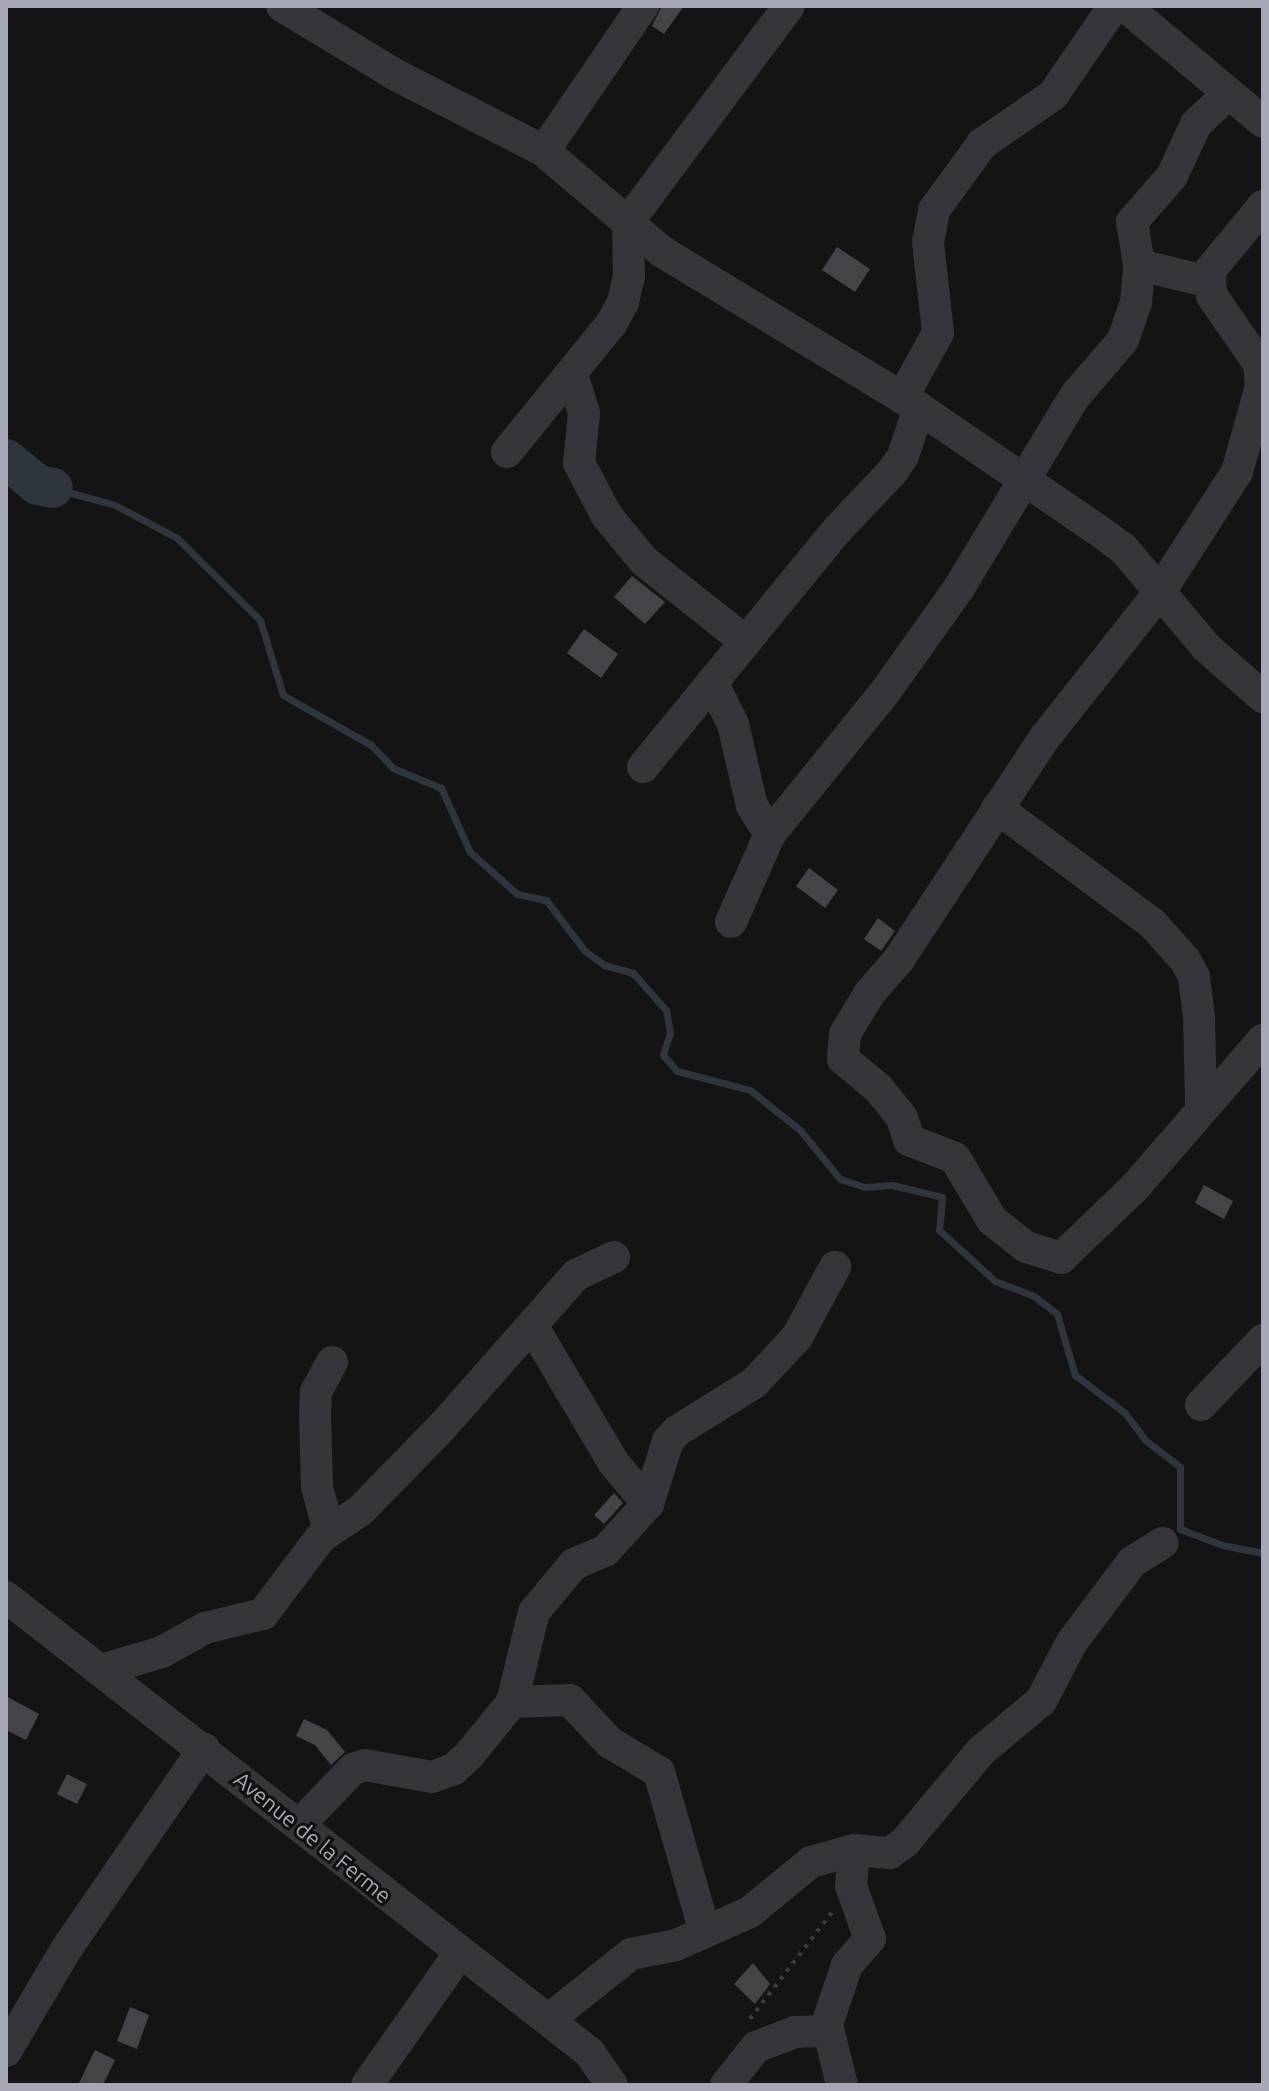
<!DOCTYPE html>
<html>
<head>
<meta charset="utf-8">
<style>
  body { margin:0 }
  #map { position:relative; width:1269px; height:2091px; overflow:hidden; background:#141415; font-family:Ubuntu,sans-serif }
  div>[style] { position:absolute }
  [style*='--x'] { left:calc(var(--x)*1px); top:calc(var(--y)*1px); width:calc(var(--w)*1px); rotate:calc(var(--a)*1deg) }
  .stream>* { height:7px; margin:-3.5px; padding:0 3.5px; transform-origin:3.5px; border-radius:3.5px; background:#2e353d }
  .river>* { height:40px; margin:-20px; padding:0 20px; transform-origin:20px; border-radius:20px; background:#2e353d }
  .building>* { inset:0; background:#434448 }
  .path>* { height:4px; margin-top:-2px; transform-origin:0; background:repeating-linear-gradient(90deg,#3b3c41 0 4px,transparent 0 10px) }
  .minor>* { height:32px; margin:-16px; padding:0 16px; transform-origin:16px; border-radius:16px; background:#35353a }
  span { translate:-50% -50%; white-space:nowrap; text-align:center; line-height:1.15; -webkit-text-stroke:6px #0f0f10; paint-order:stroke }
  .street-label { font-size:22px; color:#a6a9b5 }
  .frame { position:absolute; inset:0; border:8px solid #a6a9b5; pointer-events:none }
</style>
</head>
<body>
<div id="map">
  <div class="stream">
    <div style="--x:53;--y:488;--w:64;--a:15.3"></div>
    <div style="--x:115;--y:505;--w:70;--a:28"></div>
    <div style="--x:177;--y:538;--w:117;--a:44.7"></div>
    <div style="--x:260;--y:620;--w:78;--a:73"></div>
    <div style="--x:283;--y:695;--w:101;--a:29.6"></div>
    <div style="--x:371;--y:745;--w:32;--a:46"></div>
    <div style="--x:393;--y:768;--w:52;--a:22.6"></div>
    <div style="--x:441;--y:788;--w:70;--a:65.6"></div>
    <div style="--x:470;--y:852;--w:63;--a:41.8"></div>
    <div style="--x:517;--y:894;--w:30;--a:12"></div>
    <div style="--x:546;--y:900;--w:64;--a:52.6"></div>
    <div style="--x:585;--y:951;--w:24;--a:36"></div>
    <div style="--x:604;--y:965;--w:30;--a:15"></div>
    <div style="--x:633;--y:973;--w:50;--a:48.3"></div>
    <div style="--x:666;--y:1010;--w:23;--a:80"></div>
    <div style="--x:670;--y:1033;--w:23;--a:108"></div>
    <div style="--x:663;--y:1055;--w:21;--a:49"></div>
    <div style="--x:677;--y:1071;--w:75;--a:14.6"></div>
    <div style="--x:750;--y:1090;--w:64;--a:38.7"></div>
    <div style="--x:800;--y:1130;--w:63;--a:50.8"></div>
    <div style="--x:840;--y:1179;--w:25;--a:18"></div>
    <div style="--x:864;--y:1187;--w:28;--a:-4"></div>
    <div style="--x:892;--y:1185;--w:51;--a:13.5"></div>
    <div style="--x:942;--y:1197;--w:33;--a:95"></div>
    <div style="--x:939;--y:1230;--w:76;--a:42.3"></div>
    <div style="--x:995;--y:1281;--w:42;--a:21"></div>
    <div style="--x:1034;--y:1296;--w:29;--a:38"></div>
    <div style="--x:1057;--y:1314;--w:64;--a:73.6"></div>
    <div style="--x:1075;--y:1375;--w:63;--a:37.2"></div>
    <div style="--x:1125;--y:1413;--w:34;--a:53"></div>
    <div style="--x:1145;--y:1440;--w:44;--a:37.6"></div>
    <div style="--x:1180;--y:1467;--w:62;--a:90"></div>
    <div style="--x:1180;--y:1529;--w:45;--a:20.9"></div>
    <div style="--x:1222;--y:1545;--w:42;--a:11"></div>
  </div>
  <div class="river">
    <div style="--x:6;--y:459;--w:41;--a:39.1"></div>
    <div style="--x:38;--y:485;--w:15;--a:11"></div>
  </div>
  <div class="building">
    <div style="clip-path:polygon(662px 6px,684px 6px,664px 34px,652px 26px)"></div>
    <div style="clip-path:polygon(837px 247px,870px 269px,855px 292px,822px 270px)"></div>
    <div style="clip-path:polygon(632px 576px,665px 602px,645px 624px,614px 597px)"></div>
    <div style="clip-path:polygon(584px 629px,618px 654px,601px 678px,567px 653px)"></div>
    <div style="clip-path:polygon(809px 868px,838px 890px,825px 908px,796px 886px)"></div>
    <div style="clip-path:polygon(878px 918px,895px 931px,881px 951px,864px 939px)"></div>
    <div style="clip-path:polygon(1204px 1185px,1233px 1201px,1224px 1219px,1195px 1203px)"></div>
    <div style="clip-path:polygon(614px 1493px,623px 1503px,604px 1524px,594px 1515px)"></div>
    <div style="clip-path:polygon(6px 1696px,39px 1714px,26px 1740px,6px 1730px)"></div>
    <div style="clip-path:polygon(304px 1719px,327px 1730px,345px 1752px,331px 1765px,315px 1745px,296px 1736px)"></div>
    <div style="clip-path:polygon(67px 1774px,87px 1784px,77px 1804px,57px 1794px)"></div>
    <div style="clip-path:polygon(753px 1963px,770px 1984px,755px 2004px,734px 1984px)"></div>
    <div style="clip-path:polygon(130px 2007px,149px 2015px,137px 2049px,117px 2041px)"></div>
    <div style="clip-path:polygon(95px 2050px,115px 2060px,103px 2085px,78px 2085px)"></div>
  </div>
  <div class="path">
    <div style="--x:750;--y:2019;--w:135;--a:-52.5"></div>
  </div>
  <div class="minor">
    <div style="--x:282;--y:6;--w:133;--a:31.2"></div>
    <div style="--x:396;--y:75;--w:166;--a:27.2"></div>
    <div style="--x:544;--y:151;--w:154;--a:40.5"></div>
    <div style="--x:661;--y:251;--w:302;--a:31.3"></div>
    <div style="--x:919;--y:408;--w:213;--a:34.3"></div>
    <div style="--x:1095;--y:528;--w:34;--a:36"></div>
    <div style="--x:1123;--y:548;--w:129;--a:50"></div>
    <div style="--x:1206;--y:647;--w:76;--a:41.3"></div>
    <div style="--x:1125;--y:6;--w:180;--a:40"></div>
    <div style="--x:544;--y:151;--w:176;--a:-55.7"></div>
    <div style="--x:1263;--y:206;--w:82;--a:129.5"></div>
    <div style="--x:1211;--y:269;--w:13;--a:94"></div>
    <div style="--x:1210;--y:282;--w:14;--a:82"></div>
    <div style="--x:1212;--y:296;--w:83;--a:55.3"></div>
    <div style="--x:1259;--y:364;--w:22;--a:85"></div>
    <div style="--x:1261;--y:386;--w:89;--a:105.6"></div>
    <div style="--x:1237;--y:472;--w:144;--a:122.8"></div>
    <div style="--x:1159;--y:593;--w:187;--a:128.3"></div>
    <div style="--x:1043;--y:740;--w:261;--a:123.3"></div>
    <div style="--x:900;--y:958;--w:48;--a:130.7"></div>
    <div style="--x:869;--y:994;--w:47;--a:121"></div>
    <div style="--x:845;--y:1034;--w:25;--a:95"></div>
    <div style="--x:843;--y:1059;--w:45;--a:39.6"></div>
    <div style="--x:878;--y:1088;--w:38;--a:51"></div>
    <div style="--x:902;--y:1118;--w:23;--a:72"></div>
    <div style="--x:909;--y:1140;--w:49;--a:21.4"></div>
    <div style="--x:955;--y:1158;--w:72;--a:59.2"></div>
    <div style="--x:992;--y:1220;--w:43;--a:38.5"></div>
    <div style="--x:1026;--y:1247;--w:37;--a:17"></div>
    <div style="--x:1061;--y:1258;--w:103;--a:-43.8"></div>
    <div style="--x:1135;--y:1187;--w:195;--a:-49"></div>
    <div style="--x:1139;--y:265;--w:73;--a:13.5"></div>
    <div style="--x:572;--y:374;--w:41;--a:72.9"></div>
    <div style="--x:584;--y:413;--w:50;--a:95.7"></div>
    <div style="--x:579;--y:463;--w:60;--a:62.2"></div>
    <div style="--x:607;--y:516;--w:58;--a:50.6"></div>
    <div style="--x:644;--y:561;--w:129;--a:38.4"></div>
    <div style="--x:902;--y:398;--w:74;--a:-61"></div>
    <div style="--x:938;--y:333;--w:92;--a:-96.3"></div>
    <div style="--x:928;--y:242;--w:33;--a:-79"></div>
    <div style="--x:934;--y:210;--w:82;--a:-54"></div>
    <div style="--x:982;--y:144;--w:86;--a:-34.6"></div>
    <div style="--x:1053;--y:95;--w:108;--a:-55.6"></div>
    <div style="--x:507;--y:452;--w:165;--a:-50.9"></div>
    <div style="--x:611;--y:324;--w:25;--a:-61"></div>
    <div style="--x:623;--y:302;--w:27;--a:-77"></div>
    <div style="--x:629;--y:276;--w:54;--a:-91.1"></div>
    <div style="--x:628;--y:222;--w:269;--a:-53.3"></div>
    <div style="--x:712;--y:682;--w:47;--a:63.4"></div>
    <div style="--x:733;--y:724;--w:84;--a:77"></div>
    <div style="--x:752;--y:806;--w:33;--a:57"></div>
    <div style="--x:643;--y:767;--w:308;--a:-50.7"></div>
    <div style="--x:838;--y:529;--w:79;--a:-46.5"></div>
    <div style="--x:892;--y:472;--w:19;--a:-55"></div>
    <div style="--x:903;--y:456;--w:51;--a:-71.6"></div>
    <div style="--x:997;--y:808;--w:193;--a:36.6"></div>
    <div style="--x:1152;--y:923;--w:50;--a:48.3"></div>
    <div style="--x:1185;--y:960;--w:19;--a:62"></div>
    <div style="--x:1194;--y:977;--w:39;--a:83"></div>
    <div style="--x:1199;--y:1016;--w:91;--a:88.7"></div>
    <div style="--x:731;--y:922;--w:96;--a:-66.1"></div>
    <div style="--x:770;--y:834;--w:183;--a:-51"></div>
    <div style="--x:885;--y:692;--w:128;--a:-54.6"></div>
    <div style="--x:959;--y:588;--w:224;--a:-58.9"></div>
    <div style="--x:1075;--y:396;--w:74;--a:-49.4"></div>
    <div style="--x:1123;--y:340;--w:39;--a:-71"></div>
    <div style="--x:1136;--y:303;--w:38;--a:-85"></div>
    <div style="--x:1139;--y:265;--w:44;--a:-99.2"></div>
    <div style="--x:1132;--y:222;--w:61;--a:-49"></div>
    <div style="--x:1172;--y:176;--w:57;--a:-65.2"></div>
    <div style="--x:1196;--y:124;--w:44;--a:-43.2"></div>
    <div style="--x:533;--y:1327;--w:157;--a:59.3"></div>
    <div style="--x:613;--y:1462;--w:55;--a:50.2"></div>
    <div style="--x:1201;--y:1405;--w:90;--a:-46.4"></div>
    <div style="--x:329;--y:1531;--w:46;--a:-105.3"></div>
    <div style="--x:317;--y:1487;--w:71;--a:-91.6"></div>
    <div style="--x:315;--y:1416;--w:24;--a:-88"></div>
    <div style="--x:316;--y:1392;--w:34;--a:-62"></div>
    <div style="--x:6;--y:1597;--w:740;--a:37.97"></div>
    <div style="--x:589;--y:2052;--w:40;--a:55.1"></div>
    <div style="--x:101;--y:1670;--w:64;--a:-16.4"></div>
    <div style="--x:162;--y:1652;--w:49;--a:-29.2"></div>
    <div style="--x:205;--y:1628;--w:60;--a:-13.6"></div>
    <div style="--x:263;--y:1614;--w:96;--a:-53"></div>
    <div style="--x:321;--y:1537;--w:47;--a:-33.7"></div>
    <div style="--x:360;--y:1511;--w:117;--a:-45.7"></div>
    <div style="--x:442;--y:1427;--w:203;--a:-48.6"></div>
    <div style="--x:576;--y:1275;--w:42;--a:-25.3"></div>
    <div style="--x:512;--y:1702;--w:58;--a:-2"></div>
    <div style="--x:570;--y:1700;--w:57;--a:47.1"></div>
    <div style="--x:609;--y:1742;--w:58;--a:31"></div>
    <div style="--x:659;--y:1772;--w:166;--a:74"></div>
    <div style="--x:300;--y:1824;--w:76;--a:-46.1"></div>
    <div style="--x:353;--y:1769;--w:13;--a:-18"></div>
    <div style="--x:365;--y:1765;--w:68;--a:10.2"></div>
    <div style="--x:432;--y:1777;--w:23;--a:-20"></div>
    <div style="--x:454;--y:1769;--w:21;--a:-43"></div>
    <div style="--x:469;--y:1755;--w:68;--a:-50.9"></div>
    <div style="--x:512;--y:1702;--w:93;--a:-76.3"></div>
    <div style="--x:534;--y:1612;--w:62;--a:-50.2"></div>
    <div style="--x:574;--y:1564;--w:34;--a:-23"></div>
    <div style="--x:605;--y:1551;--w:64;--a:-47.5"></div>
    <div style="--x:648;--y:1504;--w:66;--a:-72.4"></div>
    <div style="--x:668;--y:1441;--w:13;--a:-48"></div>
    <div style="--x:677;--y:1431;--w:91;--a:-31.9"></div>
    <div style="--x:754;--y:1383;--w:63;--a:-46.9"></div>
    <div style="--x:797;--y:1337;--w:80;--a:-61.5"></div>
    <div style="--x:548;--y:2020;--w:106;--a:-38.5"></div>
    <div style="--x:631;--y:1954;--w:46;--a:-11.3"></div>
    <div style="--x:676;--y:1945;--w:81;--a:-24"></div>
    <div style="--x:750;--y:1912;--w:79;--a:-39.3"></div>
    <div style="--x:811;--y:1862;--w:45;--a:-15.6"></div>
    <div style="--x:854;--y:1850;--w:36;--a:5"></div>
    <div style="--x:890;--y:1853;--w:19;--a:-36"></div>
    <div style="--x:905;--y:1842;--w:119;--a:-50.1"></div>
    <div style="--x:981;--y:1751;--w:78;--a:-39.8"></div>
    <div style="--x:1041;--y:1701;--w:67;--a:-62.3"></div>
    <div style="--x:1072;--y:1642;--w:100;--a:-53.1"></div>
    <div style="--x:1132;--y:1562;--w:36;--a:-32"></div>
    <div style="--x:827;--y:2024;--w:63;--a:76.2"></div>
    <div style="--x:6;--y:2051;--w:120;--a:-59.4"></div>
    <div style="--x:67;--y:1948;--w:242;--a:-55.5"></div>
    <div style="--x:367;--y:2085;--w:160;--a:-54.9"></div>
    <div style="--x:726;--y:2085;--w:48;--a:-51.7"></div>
    <div style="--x:756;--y:2047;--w:42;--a:-21"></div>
    <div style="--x:795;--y:2032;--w:25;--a:-2"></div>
    <div style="--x:820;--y:2031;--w:10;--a:-45"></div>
    <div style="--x:827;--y:2024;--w:62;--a:-71.3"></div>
    <div style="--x:847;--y:1965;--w:35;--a:-49"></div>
    <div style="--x:870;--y:1939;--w:56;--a:-109.7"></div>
    <div style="--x:851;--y:1886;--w:36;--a:-85"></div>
  </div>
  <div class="street-label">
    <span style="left:313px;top:1837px;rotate:39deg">Avenue de la Ferme</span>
  </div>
  <div class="frame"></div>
</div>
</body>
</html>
